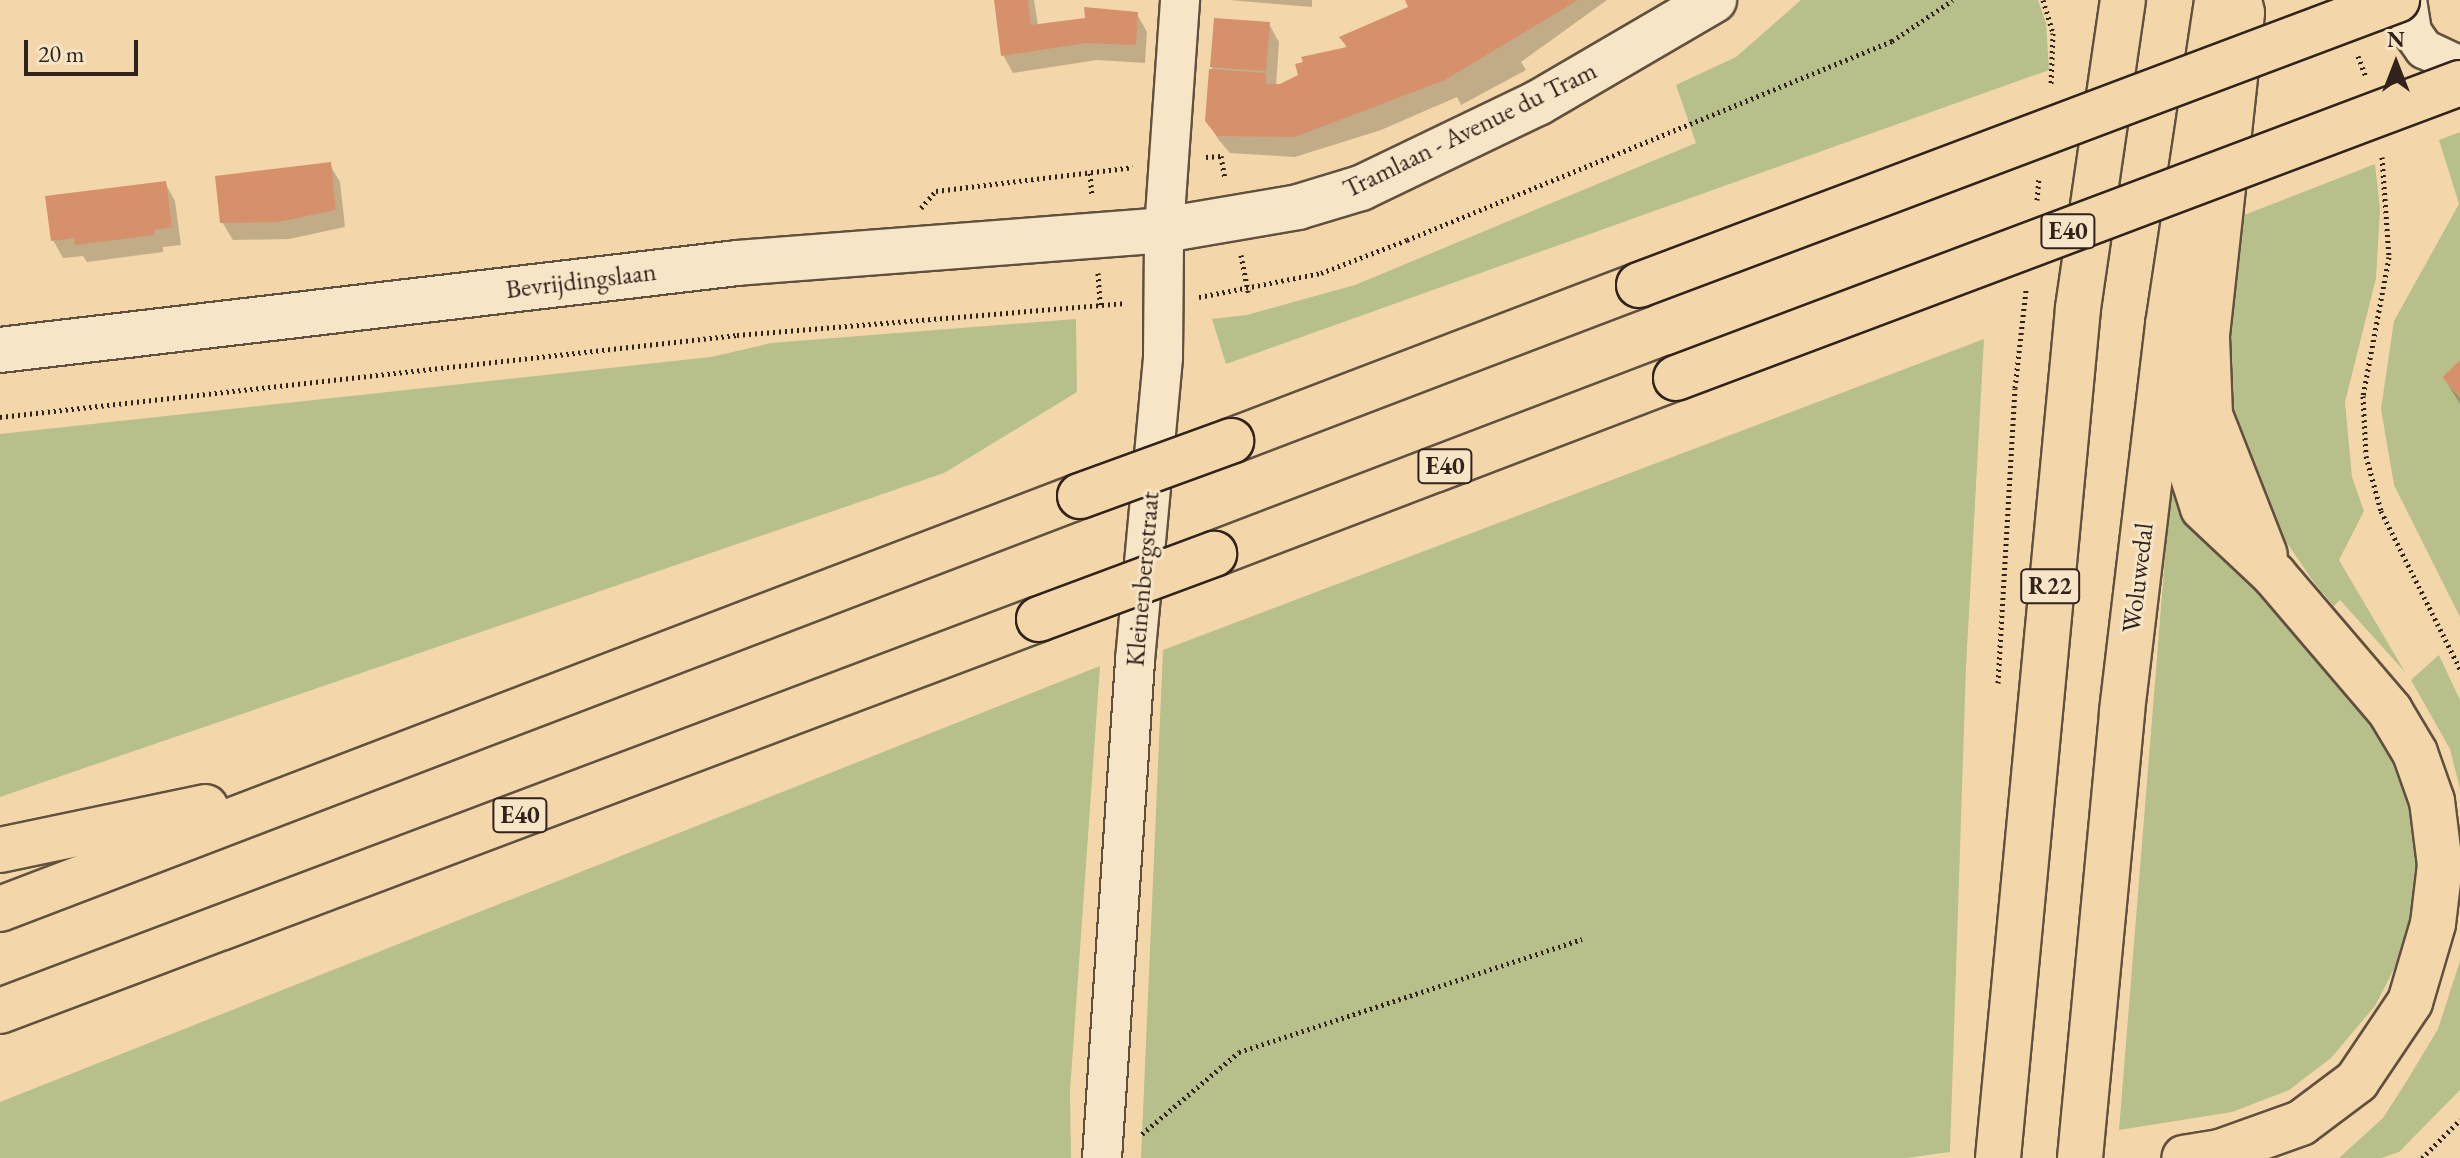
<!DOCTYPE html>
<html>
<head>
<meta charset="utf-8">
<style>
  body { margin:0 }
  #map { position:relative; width:2460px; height:1158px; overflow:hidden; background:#f3d7aa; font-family:"EB Garamond",serif }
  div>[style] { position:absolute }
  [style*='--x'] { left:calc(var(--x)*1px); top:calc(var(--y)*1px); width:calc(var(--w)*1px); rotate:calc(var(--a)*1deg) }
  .green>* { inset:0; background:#b7bf8b }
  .shadow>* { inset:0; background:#0003 }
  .building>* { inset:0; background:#d6916c }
  .path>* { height:5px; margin-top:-2.5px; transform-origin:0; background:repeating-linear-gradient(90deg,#31231b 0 2px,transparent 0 6px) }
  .roads { filter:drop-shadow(2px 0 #62503f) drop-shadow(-2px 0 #62503f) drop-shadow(0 2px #62503f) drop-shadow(0 -2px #62503f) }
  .minor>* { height:38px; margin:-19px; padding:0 19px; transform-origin:19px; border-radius:19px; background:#f7e5c8 }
  .tertiary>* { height:44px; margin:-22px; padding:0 22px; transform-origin:22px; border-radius:22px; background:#f7e5c8 }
  .trunk>* { height:44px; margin:-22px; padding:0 22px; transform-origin:22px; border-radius:22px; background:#f3d7aa }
  .motorway>* { height:44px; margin:-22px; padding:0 22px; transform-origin:22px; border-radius:22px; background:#f3d7aa }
  .bridges { filter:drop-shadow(2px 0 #31231b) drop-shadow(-2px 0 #31231b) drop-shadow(0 2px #31231b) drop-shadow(0 -2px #31231b) }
  .motorway-bridge>* { height:44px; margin:-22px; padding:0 22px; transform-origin:22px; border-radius:22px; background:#f3d7aa }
  span { translate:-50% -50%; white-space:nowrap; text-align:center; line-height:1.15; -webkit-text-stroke:6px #f7e5c8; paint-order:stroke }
  .shield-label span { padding:2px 6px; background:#f7e5c8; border:2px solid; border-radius:6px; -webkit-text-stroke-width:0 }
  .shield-label { font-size:24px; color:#31231b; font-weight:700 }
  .street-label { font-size:26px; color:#31231b }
  .north { position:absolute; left:2356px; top:24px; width:80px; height:80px; -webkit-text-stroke:6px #f7e5c8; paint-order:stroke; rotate:0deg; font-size:22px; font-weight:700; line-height:32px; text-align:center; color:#31231b }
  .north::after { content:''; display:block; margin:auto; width:28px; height:36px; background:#31231b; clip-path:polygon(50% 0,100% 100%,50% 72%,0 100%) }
  .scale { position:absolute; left:24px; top:40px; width:114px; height:36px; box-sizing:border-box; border:4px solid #31231b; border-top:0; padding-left:10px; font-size:24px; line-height:28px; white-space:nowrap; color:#31231b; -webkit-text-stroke:6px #f7e5c8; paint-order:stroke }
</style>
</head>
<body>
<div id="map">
  <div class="green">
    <div style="clip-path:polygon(1801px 0,2038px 0,2046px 23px,2049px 70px,1226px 364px,1212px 319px,1247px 315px,1355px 285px,1696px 143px,1676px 85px,1736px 57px)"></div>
    <div style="clip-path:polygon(2460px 132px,2460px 360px,2442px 377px,2460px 398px,2460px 617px,2394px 485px,2381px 409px,2394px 321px,2459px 204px,2439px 140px)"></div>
    <div style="clip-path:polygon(2375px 164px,2380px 209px,2376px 278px,2345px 402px,2352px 477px,2364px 511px,2339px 560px,2405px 672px,2340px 600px,2334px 606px,2315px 584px,2276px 527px,2223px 390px,2239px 217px)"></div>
    <div style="clip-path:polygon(1076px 319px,1077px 392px,944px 473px,0 797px,0 434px,711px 357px,771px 343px)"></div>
    <div style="clip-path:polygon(1984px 339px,1966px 667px,1950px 1152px,1906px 1158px,1141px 1158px,1163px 650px)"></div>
    <div style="clip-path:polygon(2171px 483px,2359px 703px,2384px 742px,2410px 807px,2416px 872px,2409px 940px,2375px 1006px,2331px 1058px,2289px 1090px,2232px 1112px,2119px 1130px)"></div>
    <div style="clip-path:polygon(2439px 655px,2460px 700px,2460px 789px,2450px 749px,2411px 680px)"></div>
    <div style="clip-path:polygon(1100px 666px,1070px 1091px,1071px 1158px,0 1158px,0 1102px)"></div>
    <div style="clip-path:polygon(2460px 961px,2460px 1090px,2399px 1152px,2381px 1158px,2339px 1158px,2383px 1118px,2408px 1079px,2438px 1029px)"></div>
  </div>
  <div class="shadow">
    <div style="clip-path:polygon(996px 0,1034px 0,1038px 26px,1137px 14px,1147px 32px,1145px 63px,1097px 60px,1013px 73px,1003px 55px)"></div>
    <div style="clip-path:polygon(1229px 0,1312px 0,1312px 7px)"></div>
    <div style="clip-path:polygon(1407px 0,1607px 0,1521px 62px,1526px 70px,1461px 105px,1457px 97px,1381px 130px,1295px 157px,1230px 153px,1218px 139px,1207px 120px,1212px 66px,1269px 24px,1279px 42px,1276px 86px,1280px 86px,1411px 8px)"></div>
    <div style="clip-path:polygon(330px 165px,340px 182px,345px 227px,289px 239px,233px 240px,222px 222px)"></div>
    <div style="clip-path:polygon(165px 183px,175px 201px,181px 245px,163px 247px,163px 252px,87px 262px,83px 256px,63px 258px,53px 240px)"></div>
    <div style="clip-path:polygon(2460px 362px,2460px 404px,2444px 378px)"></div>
  </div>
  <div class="building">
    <div style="clip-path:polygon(994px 0,1028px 0,1031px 25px,1085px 18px,1084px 7px,1138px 12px,1136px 45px,1086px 43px,1001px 56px)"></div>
    <div style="clip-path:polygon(1405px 0,1578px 0,1445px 80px,1295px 137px,1217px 136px,1205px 121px,1209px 69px,1266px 73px,1266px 84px,1280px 84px,1298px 75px,1295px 64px,1303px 62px,1301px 57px,1347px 47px,1339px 37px,1408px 7px)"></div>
    <div style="clip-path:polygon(1214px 18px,1270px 22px,1266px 71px,1210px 67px)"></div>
    <div style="clip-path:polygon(331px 162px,336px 210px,278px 222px,220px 223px,215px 176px)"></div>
    <div style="clip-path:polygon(166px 181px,172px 227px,154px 230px,154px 235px,75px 245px,74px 238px,51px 241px,45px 196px)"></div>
    <div style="clip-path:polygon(2460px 360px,2460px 398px,2442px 377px)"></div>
  </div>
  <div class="path">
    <div style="--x:2043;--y:0;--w:34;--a:73"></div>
    <div style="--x:2053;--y:33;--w:52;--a:92.2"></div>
    <div style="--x:2358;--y:56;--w:22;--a:69"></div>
    <div style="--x:1206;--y:157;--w:15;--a:-4"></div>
    <div style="--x:1221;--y:156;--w:23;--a:80"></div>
    <div style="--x:2382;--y:157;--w:100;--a:86"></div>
    <div style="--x:2389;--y:257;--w:141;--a:100.6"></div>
    <div style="--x:2363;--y:396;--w:60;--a:87.1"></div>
    <div style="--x:2366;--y:456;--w:57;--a:74.7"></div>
    <div style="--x:2381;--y:511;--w:177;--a:63.4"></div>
    <div style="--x:1090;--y:173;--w:22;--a:85"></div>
    <div style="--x:2037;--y:200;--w:21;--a:-85"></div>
    <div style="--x:921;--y:208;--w:23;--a:-49"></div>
    <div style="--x:936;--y:191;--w:198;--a:-6.9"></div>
    <div style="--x:1241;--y:255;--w:38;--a:79"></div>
    <div style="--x:1098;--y:273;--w:32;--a:86"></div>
    <div style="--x:1199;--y:297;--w:124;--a:-11.1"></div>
    <div style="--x:1321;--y:273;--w:92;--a:-21"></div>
    <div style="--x:1407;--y:240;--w:524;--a:-22.31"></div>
    <div style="--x:1892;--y:41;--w:73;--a:-33.9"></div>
    <div style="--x:0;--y:417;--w:742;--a:-6.35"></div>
    <div style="--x:737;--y:335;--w:389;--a:-4.7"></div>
    <div style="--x:1998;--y:683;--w:295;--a:-86.7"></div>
    <div style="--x:2015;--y:388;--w:99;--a:-83.6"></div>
    <div style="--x:1142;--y:1134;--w:127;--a:-40.2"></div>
    <div style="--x:1239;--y:1052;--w:361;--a:-18.2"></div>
    <div style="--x:2422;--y:1158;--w:54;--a:-45"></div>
  </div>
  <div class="roads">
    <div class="minor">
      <div style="--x:2407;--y:0;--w:32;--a:81"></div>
      <div style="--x:2412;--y:32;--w:21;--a:55"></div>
      <div style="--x:2424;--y:49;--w:40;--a:25"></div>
      <div style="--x:1102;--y:1158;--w:499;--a:-86.2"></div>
      <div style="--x:1135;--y:660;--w:305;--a:-84.7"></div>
      <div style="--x:1163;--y:356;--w:126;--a:-89.5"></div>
      <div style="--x:1164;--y:230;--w:231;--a:-86"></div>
    </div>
    <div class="tertiary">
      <div style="--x:0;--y:350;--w:742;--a:-6.73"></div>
      <div style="--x:737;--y:263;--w:428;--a:-4.4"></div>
      <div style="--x:1164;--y:230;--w:136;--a:-9.7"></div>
      <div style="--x:1298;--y:207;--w:66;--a:-16.8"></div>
      <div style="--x:1361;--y:188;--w:196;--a:-25.7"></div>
      <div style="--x:1538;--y:103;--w:204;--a:-30.3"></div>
    </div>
    <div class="trunk">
      <div style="--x:1998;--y:1158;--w:854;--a:-84.62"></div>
      <div style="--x:2078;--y:308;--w:311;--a:-81.7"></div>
      <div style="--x:2080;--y:1158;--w:449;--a:-84.6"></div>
      <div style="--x:2122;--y:711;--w:389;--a:-83.2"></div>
      <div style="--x:2168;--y:325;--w:329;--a:-81.4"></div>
    </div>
    <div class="motorway">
      <div style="--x:2239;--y:0;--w:13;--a:77"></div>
      <div style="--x:2242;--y:13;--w:326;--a:96.2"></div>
      <div style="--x:2207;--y:337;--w:78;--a:87.8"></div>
      <div style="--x:2210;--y:415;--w:150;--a:68.6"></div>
      <div style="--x:2168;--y:325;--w:38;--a:73"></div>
      <div style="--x:2179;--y:361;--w:79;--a:88.5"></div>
      <div style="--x:2181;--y:440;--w:71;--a:72.1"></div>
      <div style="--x:2203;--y:508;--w:98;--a:43.3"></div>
      <div style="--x:2274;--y:575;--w:179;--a:49.5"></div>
      <div style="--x:2390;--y:711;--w:49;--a:59.2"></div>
      <div style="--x:2415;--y:753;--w:51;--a:70.5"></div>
      <div style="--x:2432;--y:801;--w:64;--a:82.9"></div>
      <div style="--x:2440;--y:865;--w:59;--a:96.8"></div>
      <div style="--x:2433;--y:924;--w:81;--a:106.4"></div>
      <div style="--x:2410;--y:1002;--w:95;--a:123.9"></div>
      <div style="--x:2357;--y:1081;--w:70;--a:143.1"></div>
      <div style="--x:2301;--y:1123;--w:86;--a:160.3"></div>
      <div style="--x:2220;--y:1152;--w:36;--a:171"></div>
      <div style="--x:1231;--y:441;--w:437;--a:-20.9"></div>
      <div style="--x:1214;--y:554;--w:494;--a:-20.9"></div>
      <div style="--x:0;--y:850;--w:210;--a:-11.8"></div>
      <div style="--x:0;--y:909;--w:1156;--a:-20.93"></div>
      <div style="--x:0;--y:1011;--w:1110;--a:-20.67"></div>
    </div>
  </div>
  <div class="bridges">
    <div class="motorway-bridge">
      <div style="--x:1639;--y:285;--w:810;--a:-20.61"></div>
      <div style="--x:1676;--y:378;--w:838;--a:-20.62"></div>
      <div style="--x:1080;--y:496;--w:161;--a:-20"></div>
      <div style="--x:1039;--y:619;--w:187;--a:-20.4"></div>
    </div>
  </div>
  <div class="shield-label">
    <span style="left:2068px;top:231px">E40</span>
    <span style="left:1445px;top:466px">E40</span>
    <span style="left:2050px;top:586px">R22</span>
    <span style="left:520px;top:815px">E40</span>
  </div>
  <div class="street-label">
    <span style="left:1470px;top:130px;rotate:-26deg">Tramlaan - Avenue du Tram</span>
    <span style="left:581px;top:281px;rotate:-7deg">Bevrijdingslaan</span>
    <span style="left:2138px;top:578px;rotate:-83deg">Woluwedal</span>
    <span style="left:1143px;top:579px;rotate:-85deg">Kleinenbergstraat</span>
  </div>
  <div class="north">N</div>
  <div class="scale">20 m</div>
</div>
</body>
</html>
